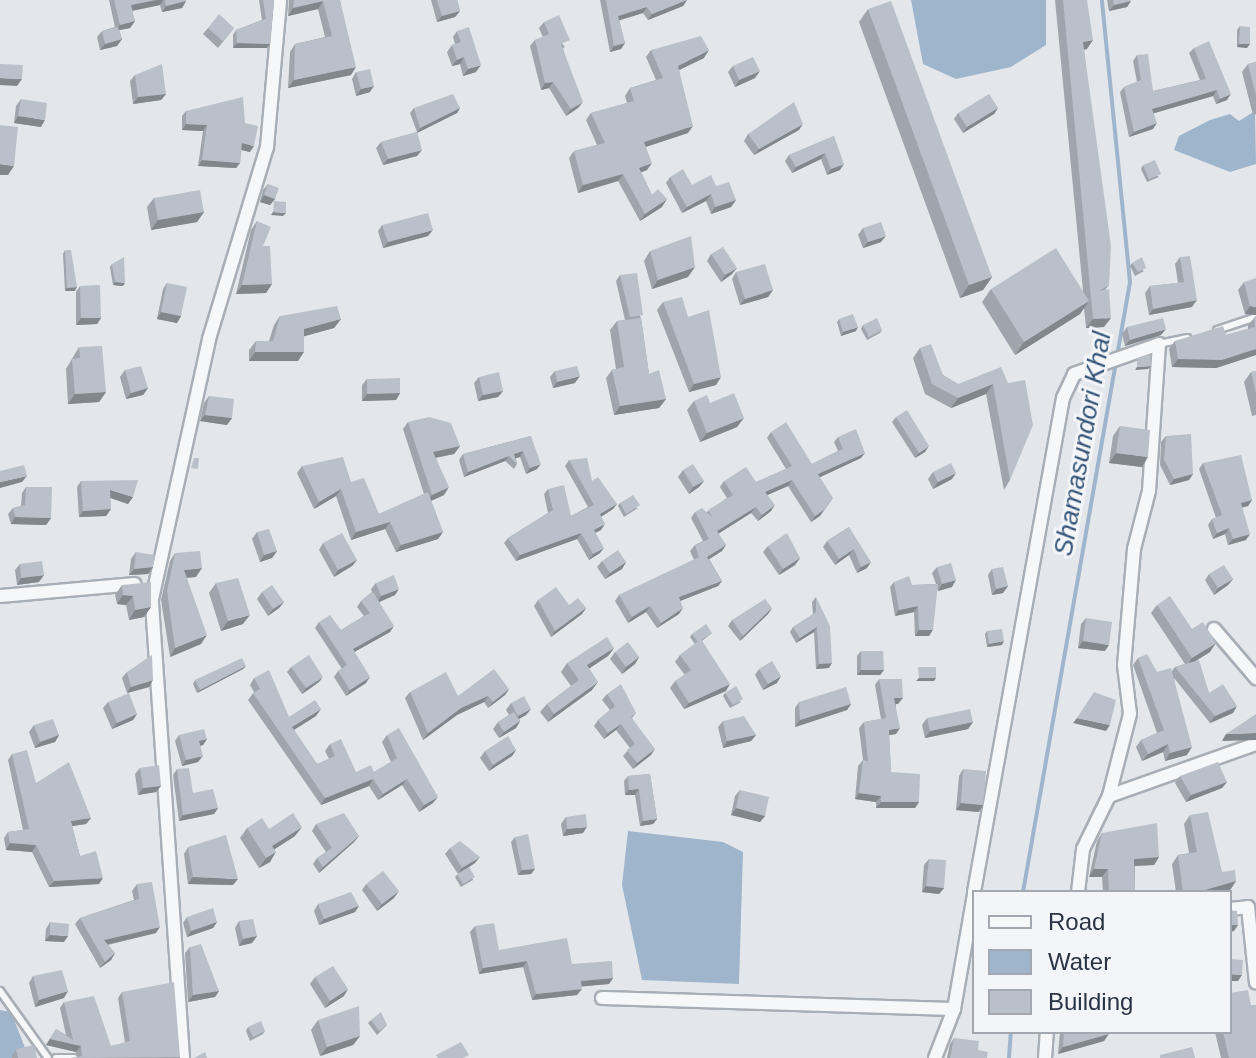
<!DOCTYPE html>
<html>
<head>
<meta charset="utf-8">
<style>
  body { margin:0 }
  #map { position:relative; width:1256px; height:1058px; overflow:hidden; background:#e3e7eb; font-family:Helvetica,sans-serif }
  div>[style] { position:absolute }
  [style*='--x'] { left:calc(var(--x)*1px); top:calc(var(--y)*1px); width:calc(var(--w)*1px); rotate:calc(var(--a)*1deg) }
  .water>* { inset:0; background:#9fb5cb }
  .stream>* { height:4px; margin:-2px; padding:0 2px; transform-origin:2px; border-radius:2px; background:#9fb5cb }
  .roads { filter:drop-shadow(2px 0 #a8aeb6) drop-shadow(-2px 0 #a8aeb6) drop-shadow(0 2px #a8aeb6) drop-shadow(0 -2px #a8aeb6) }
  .service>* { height:6px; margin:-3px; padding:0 3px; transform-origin:3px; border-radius:3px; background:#f6f7f9 }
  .minor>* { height:12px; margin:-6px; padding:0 6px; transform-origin:6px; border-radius:6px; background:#f6f7f9 }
  .wall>* { inset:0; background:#a0a5ad }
  .shaded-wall>* { inset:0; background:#82868d }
  .building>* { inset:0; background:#bac0c9 }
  span { translate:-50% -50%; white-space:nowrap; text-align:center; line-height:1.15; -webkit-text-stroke:6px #f3f5f8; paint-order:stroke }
  .water-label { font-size:26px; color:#355478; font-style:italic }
  .legend { position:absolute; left:972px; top:890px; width:260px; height:144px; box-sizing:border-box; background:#f3f5f8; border:2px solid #a3a8b0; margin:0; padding:10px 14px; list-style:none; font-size:24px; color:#2b3444 }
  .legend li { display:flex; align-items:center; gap:16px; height:40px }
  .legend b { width:40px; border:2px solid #a3a8b0 }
</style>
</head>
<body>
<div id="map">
  <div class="water">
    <div style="clip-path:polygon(911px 0,1046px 0,1046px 45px,1011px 67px,956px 79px,923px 64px)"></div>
    <div style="clip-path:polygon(1255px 111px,1256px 164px,1230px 172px,1174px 150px,1179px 136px,1210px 120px,1230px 114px,1239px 121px)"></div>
    <div style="clip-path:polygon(628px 831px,723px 842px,743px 852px,739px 984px,642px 980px,622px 885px)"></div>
    <div style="clip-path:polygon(0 1010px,11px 1012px,29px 1058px,0 1058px)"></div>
  </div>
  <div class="stream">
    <div style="--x:1023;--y:892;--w:619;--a:-80.05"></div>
    <div style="--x:1130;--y:282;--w:283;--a:-95.7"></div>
    <div style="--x:1009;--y:1058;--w:26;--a:-86"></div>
  </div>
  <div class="roads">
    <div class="service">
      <div style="--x:1217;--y:330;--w:41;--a:-18.4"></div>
      <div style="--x:1159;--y:344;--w:29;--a:-12"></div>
      <div style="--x:0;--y:991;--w:82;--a:54.4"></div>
      <div style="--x:56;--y:1058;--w:18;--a:0"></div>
    </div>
    <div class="minor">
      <div style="--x:0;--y:596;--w:135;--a:-5.1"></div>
      <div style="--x:1214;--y:629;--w:65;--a:49.4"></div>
      <div style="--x:1109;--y:796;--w:156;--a:-19.5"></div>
      <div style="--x:974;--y:892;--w:502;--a:-79.79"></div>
      <div style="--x:1063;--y:398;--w:26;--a:-65"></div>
      <div style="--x:1074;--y:374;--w:90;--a:-19.4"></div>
      <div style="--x:1159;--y:344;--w:147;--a:93.9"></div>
      <div style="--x:1149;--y:491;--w:60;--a:104.5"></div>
      <div style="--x:1134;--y:549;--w:116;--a:94.9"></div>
      <div style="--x:1124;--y:665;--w:49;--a:83"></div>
      <div style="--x:1130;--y:714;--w:85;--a:104.4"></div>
      <div style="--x:1109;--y:796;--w:59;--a:116.1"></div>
      <div style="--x:1083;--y:849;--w:43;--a:96.6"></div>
      <div style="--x:1230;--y:909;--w:18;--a:-6"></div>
      <div style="--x:1248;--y:907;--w:76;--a:84"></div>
      <div style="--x:602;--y:998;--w:352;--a:1.8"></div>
      <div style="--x:183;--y:1058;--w:460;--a:-93.9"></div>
      <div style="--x:152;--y:599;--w:266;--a:-77.6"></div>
      <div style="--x:209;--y:339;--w:201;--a:-73.2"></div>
      <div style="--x:267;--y:147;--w:148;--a:-84.9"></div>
      <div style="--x:935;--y:1058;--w:53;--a:-68.8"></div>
      <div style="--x:954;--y:1009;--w:117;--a:-80.1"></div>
      <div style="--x:1045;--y:1058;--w:26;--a:-86"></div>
    </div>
  </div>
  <div class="wall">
    <div style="clip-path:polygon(109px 0,186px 0,186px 1px,182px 8px,162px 12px,160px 5px,132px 11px,135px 21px,130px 28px,119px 30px,122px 39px,117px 46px,100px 50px,97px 37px,102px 31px,115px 27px)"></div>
    <div style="clip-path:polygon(259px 0,274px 0,270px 44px,267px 48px,233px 48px,233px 35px,236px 30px,262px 20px)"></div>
    <div style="clip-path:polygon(289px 0,340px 0,351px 75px,288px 88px,290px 52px,295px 44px,325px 37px,318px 9px,288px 16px)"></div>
    <div style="clip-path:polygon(431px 0,457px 0,460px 11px,455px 17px,437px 22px)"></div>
    <div style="clip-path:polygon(600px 0,687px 0,683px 6px,648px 20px,643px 13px,619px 20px,625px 43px,621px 49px,610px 52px)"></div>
    <div style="clip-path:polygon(1055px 0,1087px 0,1087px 49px,1084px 50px,1109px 285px,1105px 290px,1104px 327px,1086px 328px,1084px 308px,1080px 314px,1015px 355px,982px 302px,991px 289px,1083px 291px)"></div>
    <div style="clip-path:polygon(1107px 0,1131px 0,1127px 7px,1109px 11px)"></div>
    <div style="clip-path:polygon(868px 9px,992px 277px,983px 290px,960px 298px,859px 22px)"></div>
    <div style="clip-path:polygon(544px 22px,565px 47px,563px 48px,578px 108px,566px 116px,549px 88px,541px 90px,530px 46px,535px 40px,543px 37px,539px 28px)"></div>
    <div style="clip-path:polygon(1240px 26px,1247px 48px,1237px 47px,1237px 30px)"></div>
    <div style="clip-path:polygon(208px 28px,234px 28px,218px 48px,203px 34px)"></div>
    <div style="clip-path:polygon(457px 31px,476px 72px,463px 76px,460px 64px,452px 66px,447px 52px,452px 45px,455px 44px,453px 37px)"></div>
    <div style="clip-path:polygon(1194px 48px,1227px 100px,1216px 104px,1213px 96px,1154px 113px,1153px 129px,1129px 137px,1120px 92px,1124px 87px,1137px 82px,1133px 61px,1137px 55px,1153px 91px,1200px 80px,1189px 53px)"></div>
    <div style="clip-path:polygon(651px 50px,704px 58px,679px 70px,688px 133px,646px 147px,647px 170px,641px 172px,652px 195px,662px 207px,640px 221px,618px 181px,578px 193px,569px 158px,574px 151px,597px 145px,586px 120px,591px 113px,627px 103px,625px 96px,630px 88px,656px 80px,646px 57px)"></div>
    <div style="clip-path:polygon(1256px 62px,1256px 114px,1253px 115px,1242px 72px,1248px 64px)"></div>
    <div style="clip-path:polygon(733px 66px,755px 78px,735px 87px,728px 72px)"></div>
    <div style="clip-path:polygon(356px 72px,370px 92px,356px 96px,352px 79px)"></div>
    <div style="clip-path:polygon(135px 75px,166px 94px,161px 100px,133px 104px,130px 81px)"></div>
    <div style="clip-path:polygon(21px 99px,41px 127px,14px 123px,16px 106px)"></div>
    <div style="clip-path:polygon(414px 108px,460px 108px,457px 113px,417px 133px,417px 156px,383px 165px,376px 148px,381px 142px,417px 132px,410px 113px)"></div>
    <div style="clip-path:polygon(998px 108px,994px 114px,963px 133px,954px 119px,958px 113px)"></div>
    <div style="clip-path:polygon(186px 111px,245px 123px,250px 152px,241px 150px,240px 163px,236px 168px,198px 166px,203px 131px,182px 130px,182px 116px)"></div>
    <div style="clip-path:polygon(799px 130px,754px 155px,744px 141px,748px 134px)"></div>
    <div style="clip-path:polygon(834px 136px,840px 170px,827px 175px,821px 159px,792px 173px,785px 161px,789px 155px)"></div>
    <div style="clip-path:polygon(1143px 165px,1159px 177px,1147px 182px,1141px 169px)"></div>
    <div style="clip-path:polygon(670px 177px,692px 185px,716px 186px,736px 200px,731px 207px,711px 214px,706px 201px,682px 213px,666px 183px)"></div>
    <div style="clip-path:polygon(268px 184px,275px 199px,270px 205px,260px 202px,263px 190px)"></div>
    <div style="clip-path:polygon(154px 198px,204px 212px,197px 222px,151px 230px,147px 207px)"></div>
    <div style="clip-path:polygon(257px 221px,272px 284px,266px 293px,236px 294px,251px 230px)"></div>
    <div style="clip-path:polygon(382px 225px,428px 236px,383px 248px,378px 231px)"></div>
    <div style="clip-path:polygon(863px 228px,881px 242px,863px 248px,858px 235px)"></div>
    <div style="clip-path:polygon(65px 250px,75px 291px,65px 291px,63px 254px)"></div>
    <div style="clip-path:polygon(650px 251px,688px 277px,652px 289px,644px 261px)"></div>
    <div style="clip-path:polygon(711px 254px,732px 274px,721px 282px,707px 261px)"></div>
    <div style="clip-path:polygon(1180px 257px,1192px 307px,1149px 315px,1145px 293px,1150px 286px,1178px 283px,1175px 264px)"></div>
    <div style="clip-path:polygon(1132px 263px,1144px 271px,1135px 276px,1130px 266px)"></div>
    <div style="clip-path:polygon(112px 264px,123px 286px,113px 285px,110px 267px)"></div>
    <div style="clip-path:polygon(736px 272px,773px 290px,768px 297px,740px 305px,732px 279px)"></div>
    <div style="clip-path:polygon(620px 275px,641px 318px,649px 374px,666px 399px,659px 408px,614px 415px,606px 378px,612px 370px,616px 369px,610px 330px,617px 321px,625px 320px,616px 281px)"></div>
    <div style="clip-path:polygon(1244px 282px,1256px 315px,1245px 314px,1238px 290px)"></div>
    <div style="clip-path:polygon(167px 283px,181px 316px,177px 323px,157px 319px,163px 289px)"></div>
    <div style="clip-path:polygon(80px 286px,101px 318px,97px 324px,76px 325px,76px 292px)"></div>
    <div style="clip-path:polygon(663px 302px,688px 317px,716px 385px,689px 392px,657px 310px)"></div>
    <div style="clip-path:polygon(280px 316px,341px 319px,334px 328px,304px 336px,298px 361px,249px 361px,249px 350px,256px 341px,269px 341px,274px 325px)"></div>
    <div style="clip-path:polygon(1256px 316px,1256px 355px,1216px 368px,1172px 367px,1169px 349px,1175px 341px,1226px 335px,1248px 329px,1248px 325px)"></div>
    <div style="clip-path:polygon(839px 319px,856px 331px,841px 336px,837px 322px)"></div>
    <div style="clip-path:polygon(863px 325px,882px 330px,880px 333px,867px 340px,861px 329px)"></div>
    <div style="clip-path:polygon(1127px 327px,1161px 335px,1125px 346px,1122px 334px)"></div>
    <div style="clip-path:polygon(79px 347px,106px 392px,99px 402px,68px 404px,66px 369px)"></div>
    <div style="clip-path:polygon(920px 348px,943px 375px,958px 384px,1008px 383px,1010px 480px,1004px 490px,986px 394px,951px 408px,925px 394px,913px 358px)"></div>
    <div style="clip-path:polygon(125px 370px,148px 388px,143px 395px,126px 399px,120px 377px)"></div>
    <div style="clip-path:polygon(555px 371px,575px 383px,553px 388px,550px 377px)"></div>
    <div style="clip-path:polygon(1256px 371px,1256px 415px,1252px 416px,1244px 382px,1251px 372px)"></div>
    <div style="clip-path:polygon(479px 377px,503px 391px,498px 397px,478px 401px,474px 383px)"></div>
    <div style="clip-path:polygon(367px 379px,400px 393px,396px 400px,362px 401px,362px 385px)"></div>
    <div style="clip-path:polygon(209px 396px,232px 418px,227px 425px,200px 421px,204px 403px)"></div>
    <div style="clip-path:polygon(694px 401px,710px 403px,737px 427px,700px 442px,687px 410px)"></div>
    <div style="clip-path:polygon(896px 417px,925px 452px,915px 458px,892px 422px)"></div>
    <div style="clip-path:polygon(408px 422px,460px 446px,454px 454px,436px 458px,444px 495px,431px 501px,443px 532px,438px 539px,396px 552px,385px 529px,351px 540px,336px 496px,314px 509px,297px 473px,302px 466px,351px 482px,379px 514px,424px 494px,403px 429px)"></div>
    <div style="clip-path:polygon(1120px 426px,1142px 467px,1109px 463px,1113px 436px)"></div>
    <div style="clip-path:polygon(771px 432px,812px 464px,838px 451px,834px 442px,838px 437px,861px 458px,820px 477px,820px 516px,811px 522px,788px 486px,767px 495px,771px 511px,758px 521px,751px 513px,718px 534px,726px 545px,722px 551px,709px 559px,722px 581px,718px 586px,680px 601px,679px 614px,657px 628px,646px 612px,628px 623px,615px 601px,619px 595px,694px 560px,690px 551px,695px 545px,703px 541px,691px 518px,695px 512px,707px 512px,727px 498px,720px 487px,724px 481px,756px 482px,786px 469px,767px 438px)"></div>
    <div style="clip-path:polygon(531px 436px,537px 469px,526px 474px,520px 457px,516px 458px,517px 464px,514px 469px,505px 461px,464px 477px,459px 460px,463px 454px)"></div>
    <div style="clip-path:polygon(1166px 436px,1193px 474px,1189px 480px,1170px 485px,1160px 465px,1161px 442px)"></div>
    <div style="clip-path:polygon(569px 460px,617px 504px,613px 509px,601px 517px,601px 530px,595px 533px,600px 553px,589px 560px,577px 539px,516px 561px,504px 543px,508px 538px,548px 513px,544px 494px,548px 489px,571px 516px,588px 507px,565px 466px)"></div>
    <div style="clip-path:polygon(1203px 463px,1252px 500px,1248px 506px,1242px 507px,1246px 540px,1228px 545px,1225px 534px,1213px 539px,1208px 525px,1212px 519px,1216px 518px,1199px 469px)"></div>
    <div style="clip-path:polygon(683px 470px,704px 481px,699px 487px,689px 494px,678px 477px)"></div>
    <div style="clip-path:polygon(933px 472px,952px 479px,933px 489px,928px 479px)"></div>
    <div style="clip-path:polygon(81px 481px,133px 497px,128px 504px,110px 498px,111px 509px,106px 516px,79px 517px,77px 487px)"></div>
    <div style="clip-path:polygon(26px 487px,51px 518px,46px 525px,11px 524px,8px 514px,13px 508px,21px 506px,22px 493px)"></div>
    <div style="clip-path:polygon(620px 503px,638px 508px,624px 517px,618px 506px)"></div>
    <div style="clip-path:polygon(849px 527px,867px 568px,857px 573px,849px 555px,835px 565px,823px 547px,827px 541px)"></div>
    <div style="clip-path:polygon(257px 532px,277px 551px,272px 558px,260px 562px,252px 539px)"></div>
    <div style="clip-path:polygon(323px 543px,357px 560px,352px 566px,334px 577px,319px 550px)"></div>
    <div style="clip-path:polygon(768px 546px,800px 558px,795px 565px,779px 575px,763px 552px)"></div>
    <div style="clip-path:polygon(136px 552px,153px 567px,148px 574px,129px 575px,131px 559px)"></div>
    <div style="clip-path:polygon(175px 553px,196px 577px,187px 578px,201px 644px,170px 657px,161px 600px,170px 561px)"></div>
    <div style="clip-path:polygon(602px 561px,626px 562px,622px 569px,605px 579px,597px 567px)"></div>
    <div style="clip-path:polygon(20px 564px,39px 582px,17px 585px,15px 570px)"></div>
    <div style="clip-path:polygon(937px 567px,952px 587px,938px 591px,937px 589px,929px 636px,915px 636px,914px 612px,895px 616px,890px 587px,894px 582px,912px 585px,936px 584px,932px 573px)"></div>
    <div style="clip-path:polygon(992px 569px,1008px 586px,1003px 593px,992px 595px,988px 575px)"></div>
    <div style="clip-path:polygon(1209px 574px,1233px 579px,1228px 585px,1214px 595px,1205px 580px)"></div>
    <div style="clip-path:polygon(216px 583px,243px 624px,221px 631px,209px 593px)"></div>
    <div style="clip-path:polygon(376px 583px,395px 595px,379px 602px,390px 632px,354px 652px,366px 683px,346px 696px,334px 677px,338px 671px,342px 669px,315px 628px,319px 622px,341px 630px,364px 616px,357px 607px,361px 601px,372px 592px,371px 589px)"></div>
    <div style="clip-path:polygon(122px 585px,151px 607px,144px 617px,129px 620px,126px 605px,117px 604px,115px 595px)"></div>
    <div style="clip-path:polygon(262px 592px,284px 602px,279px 608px,268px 616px,257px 599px)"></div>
    <div style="clip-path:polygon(816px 597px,829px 668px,816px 669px,814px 632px,796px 643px,790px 632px,793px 627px,813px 615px,812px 602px)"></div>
    <div style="clip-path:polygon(538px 600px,569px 605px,586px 608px,582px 614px,551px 637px,534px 606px)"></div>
    <div style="clip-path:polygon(1157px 605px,1192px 629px,1210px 652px,1195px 661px,1209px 693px,1233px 713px,1210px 723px,1174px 678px,1187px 755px,1165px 761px,1163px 752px,1142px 761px,1136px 747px,1141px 740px,1157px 733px,1133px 665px,1138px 658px,1157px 672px,1172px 671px,1175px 667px,1185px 664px,1151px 613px)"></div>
    <div style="clip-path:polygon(772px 608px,768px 614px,740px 641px,728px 626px,732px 620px)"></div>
    <div style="clip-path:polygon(1086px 618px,1105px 651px,1078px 648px,1081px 624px)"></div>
    <div style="clip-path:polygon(987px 631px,1002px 645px,987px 647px,985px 634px)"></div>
    <div style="clip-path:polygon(712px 633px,702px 641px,726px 691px,684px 709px,670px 688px,675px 681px,685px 675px,675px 662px,680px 655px,695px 644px,690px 637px,692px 634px)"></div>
    <div style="clip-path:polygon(614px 648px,608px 656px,589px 668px,592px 690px,548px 722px,540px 712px,547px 704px,571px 686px,561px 672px,567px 663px)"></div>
    <div style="clip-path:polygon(861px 651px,884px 670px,880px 675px,857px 675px,857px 656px)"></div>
    <div style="clip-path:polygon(615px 652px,639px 657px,635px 664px,622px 674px,610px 659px)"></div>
    <div style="clip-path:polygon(246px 666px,243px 669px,197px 693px,193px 684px,195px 680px)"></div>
    <div style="clip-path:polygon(291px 667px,319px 682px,302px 694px,287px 672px)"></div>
    <div style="clip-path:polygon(759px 669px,777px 683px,763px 690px,755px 675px)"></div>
    <div style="clip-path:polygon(127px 672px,149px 687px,127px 693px,122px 678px)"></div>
    <div style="clip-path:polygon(254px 678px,289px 717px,316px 716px,294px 730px,317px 764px,329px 759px,325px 751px,330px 744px,356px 772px,374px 772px,391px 762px,382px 742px,387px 735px,433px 803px,419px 812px,402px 785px,378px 800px,369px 786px,321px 805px,248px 700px,254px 692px,250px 685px)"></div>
    <div style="clip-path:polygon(879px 679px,898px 704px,896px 704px,896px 734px,889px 735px,891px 772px,919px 802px,915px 808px,876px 808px,876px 802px,855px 799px,858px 766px,863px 760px,859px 728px,864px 722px,881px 719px,875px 685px)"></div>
    <div style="clip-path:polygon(509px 689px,505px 695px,488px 708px,484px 702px,457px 715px,423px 740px,405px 698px,410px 692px,458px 696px)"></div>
    <div style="clip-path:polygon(725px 693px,741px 702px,730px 708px,723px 696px)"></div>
    <div style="clip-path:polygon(607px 694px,636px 713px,632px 718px,651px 755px,633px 769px,623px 756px,630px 748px,616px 730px,604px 739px,594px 726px,598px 720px,610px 710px,602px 700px)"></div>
    <div style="clip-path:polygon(108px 702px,137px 714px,133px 720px,112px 729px,103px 708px)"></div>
    <div style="clip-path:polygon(799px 702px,851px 704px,847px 710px,795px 727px,795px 708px)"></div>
    <div style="clip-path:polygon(511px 703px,531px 709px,526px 715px,519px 719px,520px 721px,516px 728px,499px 738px,493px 729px,498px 722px,509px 715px,506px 710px)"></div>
    <div style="clip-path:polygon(927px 718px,973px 722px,968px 729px,925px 738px,922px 725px)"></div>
    <div style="clip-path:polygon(723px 721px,756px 735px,751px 741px,723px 748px,718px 727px)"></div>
    <div style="clip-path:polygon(34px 725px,59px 735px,55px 742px,35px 748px,29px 732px)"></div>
    <div style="clip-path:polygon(179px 735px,207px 739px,203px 745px,200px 746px,198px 762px,182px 766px,175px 741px)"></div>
    <div style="clip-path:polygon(516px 750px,512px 756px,489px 771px,480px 758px,485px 751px)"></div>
    <div style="clip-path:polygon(12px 754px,36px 783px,91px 818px,86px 824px,72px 826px,80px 856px,99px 884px,49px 887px,32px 852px,6px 850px,4px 838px,8px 832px,23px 830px,8px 760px)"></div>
    <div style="clip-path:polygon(140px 768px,161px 786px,156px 792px,138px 795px,135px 774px)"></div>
    <div style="clip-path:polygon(177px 769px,193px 793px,218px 808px,214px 814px,179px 821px,173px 775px)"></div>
    <div style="clip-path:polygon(963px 769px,983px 805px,979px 812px,956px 810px,959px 776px)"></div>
    <div style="clip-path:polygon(650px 774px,657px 819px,653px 824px,640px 826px,635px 795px,625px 795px,624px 781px,628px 776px)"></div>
    <div style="clip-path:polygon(1180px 776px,1227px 782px,1222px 788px,1186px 802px,1175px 783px)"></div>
    <div style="clip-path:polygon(740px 790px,765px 816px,760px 822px,731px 815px,735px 796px)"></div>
    <div style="clip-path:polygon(1190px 815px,1222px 872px,1236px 881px,1230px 890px,1222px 892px,1176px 892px,1172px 864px,1178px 855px,1189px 853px,1184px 824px)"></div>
    <div style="clip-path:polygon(566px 817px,583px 833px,563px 836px,561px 824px)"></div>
    <div style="clip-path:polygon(316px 824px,359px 836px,354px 842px,319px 873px,313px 864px,317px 858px,326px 852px,312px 831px)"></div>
    <div style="clip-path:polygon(247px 828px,269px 829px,295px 836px,275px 849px,270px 862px,259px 868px,240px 838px)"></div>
    <div style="clip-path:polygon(1102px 833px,1159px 857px,1154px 865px,1135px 866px,1135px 892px,1103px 892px,1102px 877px,1089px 877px,1097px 841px)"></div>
    <div style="clip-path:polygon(515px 837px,535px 869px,531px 874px,518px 875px,511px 842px)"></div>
    <div style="clip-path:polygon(188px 847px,233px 885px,188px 884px,184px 854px)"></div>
    <div style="clip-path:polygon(450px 848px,475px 863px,469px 867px,473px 880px,461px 887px,455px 877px,458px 874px,445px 854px)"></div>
    <div style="clip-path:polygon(929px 859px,944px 888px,939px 894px,922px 892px,924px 865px)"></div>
    <div style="clip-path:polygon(137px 884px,156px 933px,108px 945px,115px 953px,111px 960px,100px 968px,75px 924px,80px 918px,134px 900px,132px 891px)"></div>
    <div style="clip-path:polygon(366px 884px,394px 898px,377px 911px,362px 890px)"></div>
    <div style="clip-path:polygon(318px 904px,359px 906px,355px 912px,319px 925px,314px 911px)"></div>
    <div style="clip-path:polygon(187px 917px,217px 922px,213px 928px,187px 937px,183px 923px)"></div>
    <div style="clip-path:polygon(239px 921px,257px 936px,252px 943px,239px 946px,235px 928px)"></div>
    <div style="clip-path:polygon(50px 922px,64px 942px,45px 941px,46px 929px)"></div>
    <div style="clip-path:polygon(475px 926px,499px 950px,572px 964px,613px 978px,609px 984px,581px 986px,577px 995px,532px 1000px,523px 967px,479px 974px,470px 932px)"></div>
    <div style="clip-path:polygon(190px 947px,219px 991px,215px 997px,188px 1002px,185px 953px)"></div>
    <div style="clip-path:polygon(33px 976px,64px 998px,35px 1007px,29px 983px)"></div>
    <div style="clip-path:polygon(315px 977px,344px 996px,325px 1008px,310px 984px)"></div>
    <div style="clip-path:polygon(122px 992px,180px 1057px,180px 1058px,71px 1058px,77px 1057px,76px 1052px,46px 1045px,56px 1029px,66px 1035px,60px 1008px,64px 1002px,111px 1046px,125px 1043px,118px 998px)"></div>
    <div style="clip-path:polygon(1251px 1005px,1256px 1058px,1221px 1058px,1215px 1032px,1230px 1032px)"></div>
    <div style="clip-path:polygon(318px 1020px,360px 1036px,353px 1045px,320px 1056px,311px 1030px)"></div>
    <div style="clip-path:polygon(371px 1020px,387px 1025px,377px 1035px,368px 1023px)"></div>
    <div style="clip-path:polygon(248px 1027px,265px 1031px,263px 1034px,250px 1041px,246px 1031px)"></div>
    <div style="clip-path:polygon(1060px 1032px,1109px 1032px,1104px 1041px,1058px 1054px)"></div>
    <div style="clip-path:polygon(954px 1038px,978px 1050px,987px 1058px,947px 1058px,950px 1044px)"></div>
    <div style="clip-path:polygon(16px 1049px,37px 1058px,12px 1058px,12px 1056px)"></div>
  </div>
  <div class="shaded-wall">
    <div style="clip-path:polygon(156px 0,163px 0,160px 5px,126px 12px,131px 5px)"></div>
    <div style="clip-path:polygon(687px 0,683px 6px,648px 20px,652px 14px)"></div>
    <div style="clip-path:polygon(186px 1px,182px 8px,162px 12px,166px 6px)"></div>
    <div style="clip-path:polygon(323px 1px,318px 9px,288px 16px,293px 8px)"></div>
    <div style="clip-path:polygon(1131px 1px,1127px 7px,1109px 11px,1114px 5px)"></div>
    <div style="clip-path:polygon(647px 7px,643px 13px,614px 22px,618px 16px)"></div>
    <div style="clip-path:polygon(460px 11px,455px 17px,437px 22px,442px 16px)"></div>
    <div style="clip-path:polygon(135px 21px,130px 28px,115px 31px,120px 25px)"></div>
    <div style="clip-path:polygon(122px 39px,117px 46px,100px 50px,105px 44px)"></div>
    <div style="clip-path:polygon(1093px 40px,1087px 49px,1077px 51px,1083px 42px)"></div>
    <div style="clip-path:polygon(237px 43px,270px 44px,267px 48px,233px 48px)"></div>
    <div style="clip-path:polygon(625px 43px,621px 49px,610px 52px,614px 46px)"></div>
    <div style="clip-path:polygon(1239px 44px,1250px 44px,1247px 48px,1237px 47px)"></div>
    <div style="clip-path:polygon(709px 50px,704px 58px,673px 73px,678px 66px)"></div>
    <div style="clip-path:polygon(464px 57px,460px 64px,452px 66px,457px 60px)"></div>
    <div style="clip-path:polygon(481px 65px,476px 72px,463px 76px,468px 69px)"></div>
    <div style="clip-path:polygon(356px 67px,351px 75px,288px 88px,294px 80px)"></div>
    <div style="clip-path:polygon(760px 71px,755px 78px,735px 87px,739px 80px)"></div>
    <div style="clip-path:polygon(0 78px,22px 79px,17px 86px,0 85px)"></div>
    <div style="clip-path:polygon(553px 82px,549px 88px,541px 90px,545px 83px)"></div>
    <div style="clip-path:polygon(374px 86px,370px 92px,356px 96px,361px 89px)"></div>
    <div style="clip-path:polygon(1217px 90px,1213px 96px,1148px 115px,1152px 109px)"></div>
    <div style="clip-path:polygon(166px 94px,161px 100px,133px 104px,138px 97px)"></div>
    <div style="clip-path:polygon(1231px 94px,1227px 100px,1216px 104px,1220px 99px)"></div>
    <div style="clip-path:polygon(583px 102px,578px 108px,566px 116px,571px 109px)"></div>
    <div style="clip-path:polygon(460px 108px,457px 113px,417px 133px,420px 128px)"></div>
    <div style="clip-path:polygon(998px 108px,994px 114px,963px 133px,967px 127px)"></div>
    <div style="clip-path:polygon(18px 116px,45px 120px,41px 127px,14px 123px)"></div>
    <div style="clip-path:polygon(1157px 123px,1153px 129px,1129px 137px,1134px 132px)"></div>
    <div style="clip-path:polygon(186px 124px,207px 125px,203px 131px,182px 130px)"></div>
    <div style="clip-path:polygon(803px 124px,799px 130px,754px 155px,759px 149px)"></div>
    <div style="clip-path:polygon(693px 126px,688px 133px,639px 149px,644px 142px)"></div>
    <div style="clip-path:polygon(242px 143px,254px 146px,250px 152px,238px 149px)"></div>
    <div style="clip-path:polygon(422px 150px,417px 156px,383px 165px,388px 159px)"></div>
    <div style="clip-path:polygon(825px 153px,821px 159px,792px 173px,796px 167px)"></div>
    <div style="clip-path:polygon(202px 160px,240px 163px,236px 168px,198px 166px)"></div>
    <div style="clip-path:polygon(652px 163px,647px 170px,634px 175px,639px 168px)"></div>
    <div style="clip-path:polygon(0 164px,14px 166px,8px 175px,0 175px)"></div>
    <div style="clip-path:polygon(844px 164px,840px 170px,827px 175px,831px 169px)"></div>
    <div style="clip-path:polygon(623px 174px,618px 181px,578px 193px,583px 185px)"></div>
    <div style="clip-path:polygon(711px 194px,706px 201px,682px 213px,687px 207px)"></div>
    <div style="clip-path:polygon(264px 195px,275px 199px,270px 205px,260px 202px)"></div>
    <div style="clip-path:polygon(667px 199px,662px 207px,640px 221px,645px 214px)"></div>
    <div style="clip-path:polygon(736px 200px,731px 207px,711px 214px,715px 207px)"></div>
    <div style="clip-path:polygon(204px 212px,197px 222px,151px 230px,158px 220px)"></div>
    <div style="clip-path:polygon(273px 212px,286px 213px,283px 216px,271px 215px)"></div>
    <div style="clip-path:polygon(433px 230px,428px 236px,383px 248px,388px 242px)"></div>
    <div style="clip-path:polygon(886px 236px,881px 242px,863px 248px,868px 242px)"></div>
    <div style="clip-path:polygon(695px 267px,688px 277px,652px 289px,658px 280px)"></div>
    <div style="clip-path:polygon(737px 268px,732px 274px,721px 282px,725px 275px)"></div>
    <div style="clip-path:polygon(992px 277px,983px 290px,960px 298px,969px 285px)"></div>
    <div style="clip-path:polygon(115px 282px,125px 283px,123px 286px,113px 285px)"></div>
    <div style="clip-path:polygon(272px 284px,266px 293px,236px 294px,242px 285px)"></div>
    <div style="clip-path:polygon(77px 287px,75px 291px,65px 291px,67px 288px)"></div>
    <div style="clip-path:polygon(773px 290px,768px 297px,740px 305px,745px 299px)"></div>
    <div style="clip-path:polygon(1197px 300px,1192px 307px,1149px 315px,1153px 309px)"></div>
    <div style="clip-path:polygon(1089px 301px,1080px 314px,1015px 355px,1024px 342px)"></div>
    <div style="clip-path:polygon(1250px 306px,1256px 307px,1256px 315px,1245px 314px)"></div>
    <div style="clip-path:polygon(161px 312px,181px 316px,177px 323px,157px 319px)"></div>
    <div style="clip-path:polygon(81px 318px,101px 318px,97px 324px,76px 325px)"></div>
    <div style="clip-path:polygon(1111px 318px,1104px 327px,1086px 328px,1093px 319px)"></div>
    <div style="clip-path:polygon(341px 319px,334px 328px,298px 338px,304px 329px)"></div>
    <div style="clip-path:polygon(858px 327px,856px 331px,841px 336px,843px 332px)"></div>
    <div style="clip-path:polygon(1166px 329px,1161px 335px,1125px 346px,1130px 340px)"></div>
    <div style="clip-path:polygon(1256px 349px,1256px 355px,1216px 368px,1172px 367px,1178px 359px)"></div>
    <div style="clip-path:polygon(255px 352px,304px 352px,298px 361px,249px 361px)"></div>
    <div style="clip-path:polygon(1151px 366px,1148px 369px,1135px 370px,1137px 367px)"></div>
    <div style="clip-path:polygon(580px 376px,575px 383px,553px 388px,557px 382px)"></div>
    <div style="clip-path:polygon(721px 377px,716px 385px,689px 392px,694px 384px)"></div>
    <div style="clip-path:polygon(993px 384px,986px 394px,951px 408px,958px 398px)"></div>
    <div style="clip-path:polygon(148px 388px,143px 395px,126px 399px,131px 393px)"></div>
    <div style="clip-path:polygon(503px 391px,498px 397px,478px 401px,483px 395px)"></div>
    <div style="clip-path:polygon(106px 392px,99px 402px,68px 404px,75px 394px)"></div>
    <div style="clip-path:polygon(400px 393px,396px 400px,362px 401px,367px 394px)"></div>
    <div style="clip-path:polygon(666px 399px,659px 408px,614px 415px,620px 406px)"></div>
    <div style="clip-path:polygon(205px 415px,232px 418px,227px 425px,200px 421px)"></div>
    <div style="clip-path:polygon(744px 418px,737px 427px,700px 442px,707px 433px)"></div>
    <div style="clip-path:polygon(460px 446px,454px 454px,428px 459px,433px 452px)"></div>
    <div style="clip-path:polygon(929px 446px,925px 452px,915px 458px,919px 453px)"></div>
    <div style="clip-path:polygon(523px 451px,520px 457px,511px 459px,514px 454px)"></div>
    <div style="clip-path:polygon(865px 453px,861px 458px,814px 480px,818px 474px)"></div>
    <div style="clip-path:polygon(1116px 453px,1148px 457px,1142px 467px,1109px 463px)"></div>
    <div style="clip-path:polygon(509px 456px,505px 461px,464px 477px,468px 472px)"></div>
    <div style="clip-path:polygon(541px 464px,537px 469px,526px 474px,530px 468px)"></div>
    <div style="clip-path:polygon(956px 473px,952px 479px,933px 489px,938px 482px)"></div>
    <div style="clip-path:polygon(1193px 474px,1189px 480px,1170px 485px,1174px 479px)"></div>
    <div style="clip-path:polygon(27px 476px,22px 482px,0 488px,0 482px)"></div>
    <div style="clip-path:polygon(792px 480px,788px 486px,761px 498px,765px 492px)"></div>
    <div style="clip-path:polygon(704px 481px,699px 487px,689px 494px,693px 487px)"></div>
    <div style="clip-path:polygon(449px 487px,444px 495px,426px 503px,432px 495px)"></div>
    <div style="clip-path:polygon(341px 489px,336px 496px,314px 509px,319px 502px)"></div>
    <div style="clip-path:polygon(110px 490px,133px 497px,128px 504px,105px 496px)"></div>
    <div style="clip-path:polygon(833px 498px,820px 516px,811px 522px,815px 516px)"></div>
    <div style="clip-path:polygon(1252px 500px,1248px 506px,1237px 509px,1241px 503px)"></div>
    <div style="clip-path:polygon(617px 504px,613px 509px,596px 520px,600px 514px)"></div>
    <div style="clip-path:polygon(775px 505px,771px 511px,758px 521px,762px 515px)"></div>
    <div style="clip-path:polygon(756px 507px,751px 513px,713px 537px,717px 531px)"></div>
    <div style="clip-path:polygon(111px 509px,106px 516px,79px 517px,83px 511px)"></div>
    <div style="clip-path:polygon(15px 517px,51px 518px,46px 525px,11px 524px)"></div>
    <div style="clip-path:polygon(390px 522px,385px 529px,351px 540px,356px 532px)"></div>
    <div style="clip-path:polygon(605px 524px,601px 530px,590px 535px,594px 530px)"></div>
    <div style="clip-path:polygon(1229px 528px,1225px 534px,1213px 539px,1217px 533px)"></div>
    <div style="clip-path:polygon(443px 532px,438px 539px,396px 552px,401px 545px)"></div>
    <div style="clip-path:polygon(581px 533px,577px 539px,516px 561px,520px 555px)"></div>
    <div style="clip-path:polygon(1250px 534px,1246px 540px,1228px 545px,1233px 539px)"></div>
    <div style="clip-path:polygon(726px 545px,722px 551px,703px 563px,707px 557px)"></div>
    <div style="clip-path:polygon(604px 548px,600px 553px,589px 560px,593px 554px)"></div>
    <div style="clip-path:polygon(854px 549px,849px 555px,835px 565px,839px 559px)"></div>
    <div style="clip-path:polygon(277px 551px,272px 558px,260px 562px,264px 555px)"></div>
    <div style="clip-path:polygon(800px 558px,795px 565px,779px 575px,783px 569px)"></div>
    <div style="clip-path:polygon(357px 560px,352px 566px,334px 577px,338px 570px)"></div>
    <div style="clip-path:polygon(626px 562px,622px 569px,605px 579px,610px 573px)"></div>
    <div style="clip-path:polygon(871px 562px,867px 568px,857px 573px,861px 567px)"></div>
    <div style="clip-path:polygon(153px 567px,148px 574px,129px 575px,134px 569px)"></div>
    <div style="clip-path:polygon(202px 568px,196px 577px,178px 578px,184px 570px)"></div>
    <div style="clip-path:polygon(44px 575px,39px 582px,17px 585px,21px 578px)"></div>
    <div style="clip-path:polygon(1233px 579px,1228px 585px,1214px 595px,1218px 588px)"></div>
    <div style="clip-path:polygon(956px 580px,952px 587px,938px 591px,942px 584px)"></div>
    <div style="clip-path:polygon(722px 581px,718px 586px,675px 603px,679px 597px)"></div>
    <div style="clip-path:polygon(1008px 586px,1003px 593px,992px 595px,996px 589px)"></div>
    <div style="clip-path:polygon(399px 589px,395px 595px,377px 603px,381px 596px)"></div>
    <div style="clip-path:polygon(123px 595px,133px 596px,126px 605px,117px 604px)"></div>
    <div style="clip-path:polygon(284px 602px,279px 608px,268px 616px,273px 609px)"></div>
    <div style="clip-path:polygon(650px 606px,646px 612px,628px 623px,632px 617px)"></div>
    <div style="clip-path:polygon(918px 606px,914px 612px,895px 616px,899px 610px)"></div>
    <div style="clip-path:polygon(151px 607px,144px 617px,129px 620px,135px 610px)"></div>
    <div style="clip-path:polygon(586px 608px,582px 614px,551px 637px,555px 631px)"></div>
    <div style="clip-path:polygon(683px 608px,679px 614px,657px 628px,661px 623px)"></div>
    <div style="clip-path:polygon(772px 608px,768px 614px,740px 641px,743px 636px)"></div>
    <div style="clip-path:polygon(250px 615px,243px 624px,221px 631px,228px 621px)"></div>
    <div style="clip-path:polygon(394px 626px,390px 632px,349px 655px,353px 649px)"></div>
    <div style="clip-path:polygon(817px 627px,814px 632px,796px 643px,800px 638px)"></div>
    <div style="clip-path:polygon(919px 630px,933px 630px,929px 636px,915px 636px)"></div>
    <div style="clip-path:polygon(207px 635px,201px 644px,170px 657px,175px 648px)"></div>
    <div style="clip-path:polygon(1004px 641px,1002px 645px,987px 647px,989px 644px)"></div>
    <div style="clip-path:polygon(1083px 641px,1109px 645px,1105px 651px,1078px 648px)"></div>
    <div style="clip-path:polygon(1216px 643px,1210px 652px,1186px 667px,1192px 658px)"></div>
    <div style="clip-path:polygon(614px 648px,608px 656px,581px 674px,587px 665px)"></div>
    <div style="clip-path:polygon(639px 657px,635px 664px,622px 674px,626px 667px)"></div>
    <div style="clip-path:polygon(832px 663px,829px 668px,816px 669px,819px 664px)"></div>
    <div style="clip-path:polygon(246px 666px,243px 669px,197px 693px,200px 690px)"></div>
    <div style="clip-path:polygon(861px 670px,884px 670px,880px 675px,857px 675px)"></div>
    <div style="clip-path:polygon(781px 676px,777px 683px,763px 690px,768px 684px)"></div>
    <div style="clip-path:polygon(323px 677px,319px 682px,302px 694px,306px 688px)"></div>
    <div style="clip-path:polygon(370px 677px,366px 683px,346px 696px,350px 690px)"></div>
    <div style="clip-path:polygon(919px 678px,936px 678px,934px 681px,916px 681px)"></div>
    <div style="clip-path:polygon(153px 680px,149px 687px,127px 693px,131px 687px)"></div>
    <div style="clip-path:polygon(598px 682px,592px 690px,548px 722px,554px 714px)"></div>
    <div style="clip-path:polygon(730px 684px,726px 691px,684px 709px,689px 703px)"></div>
    <div style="clip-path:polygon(509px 689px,505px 695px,488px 708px,493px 702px)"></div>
    <div style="clip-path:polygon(488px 696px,484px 702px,457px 715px,423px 740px,428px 733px,461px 708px)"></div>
    <div style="clip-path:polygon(894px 698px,903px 698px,898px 704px,890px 704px)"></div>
    <div style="clip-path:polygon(851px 704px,847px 710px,795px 727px,800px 720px)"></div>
    <div style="clip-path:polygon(1237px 706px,1233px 713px,1210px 723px,1215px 716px)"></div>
    <div style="clip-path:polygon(321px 709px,316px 716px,287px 734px,292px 727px)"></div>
    <div style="clip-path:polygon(531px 709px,526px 715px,513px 722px,518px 716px)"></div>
    <div style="clip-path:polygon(137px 714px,133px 720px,112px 729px,117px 723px)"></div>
    <div style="clip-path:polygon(1077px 718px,1110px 725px,1106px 731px,1073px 723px)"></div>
    <div style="clip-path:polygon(520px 721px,516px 728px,499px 738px,504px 732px)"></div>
    <div style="clip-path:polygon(973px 722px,968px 729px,925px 738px,930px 731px)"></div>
    <div style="clip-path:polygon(621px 724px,616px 730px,604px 739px,608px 733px)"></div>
    <div style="clip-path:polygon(900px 728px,896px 734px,884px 736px,889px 730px)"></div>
    <div style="clip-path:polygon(1256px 733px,1256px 740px,1222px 741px,1226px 734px)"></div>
    <div style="clip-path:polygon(59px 735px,55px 742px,35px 748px,40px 742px)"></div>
    <div style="clip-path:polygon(756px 735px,751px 741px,723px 748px,727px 741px)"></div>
    <div style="clip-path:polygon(207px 739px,203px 745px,194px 747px,199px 741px)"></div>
    <div style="clip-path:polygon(1168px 744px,1163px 752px,1142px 761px,1148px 754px)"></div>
    <div style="clip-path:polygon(1192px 747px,1187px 755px,1165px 761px,1170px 753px)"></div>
    <div style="clip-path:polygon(655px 749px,651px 755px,633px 769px,637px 763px)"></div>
    <div style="clip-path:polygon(516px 750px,512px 756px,489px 771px,493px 765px)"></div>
    <div style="clip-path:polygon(203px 756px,198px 762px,182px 766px,186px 760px)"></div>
    <div style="clip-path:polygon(373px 779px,369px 786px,321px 805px,325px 798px)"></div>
    <div style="clip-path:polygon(407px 779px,402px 785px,378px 800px,383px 794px)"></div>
    <div style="clip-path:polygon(1227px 782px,1222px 788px,1186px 802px,1191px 795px)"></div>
    <div style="clip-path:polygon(161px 786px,156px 792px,138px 795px,143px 788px)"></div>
    <div style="clip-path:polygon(639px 789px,635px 795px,625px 795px,629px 790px)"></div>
    <div style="clip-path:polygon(859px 793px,881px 796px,876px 802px,855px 799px)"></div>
    <div style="clip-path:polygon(438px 797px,433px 803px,419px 812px,424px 805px)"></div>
    <div style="clip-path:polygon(881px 802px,919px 802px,915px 808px,876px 808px)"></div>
    <div style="clip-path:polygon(961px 803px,983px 805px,979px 812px,956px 810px)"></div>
    <div style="clip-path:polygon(218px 808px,214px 814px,179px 821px,183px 815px)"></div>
    <div style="clip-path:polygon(736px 808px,765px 816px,760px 822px,731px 815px)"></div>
    <div style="clip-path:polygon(91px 818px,86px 824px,66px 827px,71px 821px)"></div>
    <div style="clip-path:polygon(657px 819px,653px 824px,640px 826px,643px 821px)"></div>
    <div style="clip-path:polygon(302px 827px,295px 836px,265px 855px,272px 846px)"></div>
    <div style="clip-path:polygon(587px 827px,583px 833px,563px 836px,567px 829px)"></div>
    <div style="clip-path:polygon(359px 836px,354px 842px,319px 873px,323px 867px)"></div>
    <div style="clip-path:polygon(10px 843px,36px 845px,32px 852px,6px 850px)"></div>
    <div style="clip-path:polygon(276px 852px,270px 862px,259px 868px,266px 858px)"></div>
    <div style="clip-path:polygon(480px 857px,475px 863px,458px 874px,462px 868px)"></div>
    <div style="clip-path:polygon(1159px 857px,1154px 865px,1129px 866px,1134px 859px)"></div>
    <div style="clip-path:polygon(535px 869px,531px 874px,518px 875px,522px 870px)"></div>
    <div style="clip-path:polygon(1094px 869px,1108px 869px,1102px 877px,1089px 877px)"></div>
    <div style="clip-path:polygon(193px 877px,238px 879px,233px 885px,188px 884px)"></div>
    <div style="clip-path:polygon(103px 878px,99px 884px,49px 887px,54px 881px)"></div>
    <div style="clip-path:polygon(1236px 881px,1230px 890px,1222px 892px,1198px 892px)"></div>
    <div style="clip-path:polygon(926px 886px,944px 888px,939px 894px,922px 892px)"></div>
    <div style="clip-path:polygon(399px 891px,394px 898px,377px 911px,382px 904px)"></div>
    <div style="clip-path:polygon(359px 906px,355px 912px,319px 925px,324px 919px)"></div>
    <div style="clip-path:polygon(217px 922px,213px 928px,187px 937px,191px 931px)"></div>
    <div style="clip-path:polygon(1230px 925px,1238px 925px,1234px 931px,1230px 932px)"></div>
    <div style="clip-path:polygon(160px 927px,156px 933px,100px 946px,104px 940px)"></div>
    <div style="clip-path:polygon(50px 935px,68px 936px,64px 942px,45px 941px)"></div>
    <div style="clip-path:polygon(257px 936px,252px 943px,239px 946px,243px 939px)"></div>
    <div style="clip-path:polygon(115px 953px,111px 960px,100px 968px,105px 962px)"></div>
    <div style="clip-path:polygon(527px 961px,523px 967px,479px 974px,483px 968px)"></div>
    <div style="clip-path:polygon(1230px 974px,1242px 975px,1238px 981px,1230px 981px)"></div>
    <div style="clip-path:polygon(613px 978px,609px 984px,577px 987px,581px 981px)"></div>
    <div style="clip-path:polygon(348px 989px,344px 996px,325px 1008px,330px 1001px)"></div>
    <div style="clip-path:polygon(582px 989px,577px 995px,532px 1000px,536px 994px)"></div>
    <div style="clip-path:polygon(68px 991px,64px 998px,35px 1007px,39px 1000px)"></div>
    <div style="clip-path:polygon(219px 991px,215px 997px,188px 1002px,193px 995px)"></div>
    <div style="clip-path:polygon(1109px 1034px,1104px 1041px,1058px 1054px,1063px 1047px)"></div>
    <div style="clip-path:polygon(360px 1036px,353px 1045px,320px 1056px,327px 1047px)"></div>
    <div style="clip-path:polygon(50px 1039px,81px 1046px,76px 1052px,46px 1045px)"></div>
  </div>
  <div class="building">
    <div style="clip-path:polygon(114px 0,156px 0,131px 5px,135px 21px,120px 25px)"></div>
    <div style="clip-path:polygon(165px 0,186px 0,186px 1px,166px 6px)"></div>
    <div style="clip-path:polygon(263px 0,274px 0,270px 44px,237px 43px,236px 30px,266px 19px)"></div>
    <div style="clip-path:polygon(294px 0,340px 0,356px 67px,294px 80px,295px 44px,332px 36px,323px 1px,293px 8px)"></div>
    <div style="clip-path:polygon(437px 0,457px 0,460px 11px,442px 16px)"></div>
    <div style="clip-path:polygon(606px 0,687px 0,652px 14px,647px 7px,618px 16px,625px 43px,614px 46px)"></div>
    <div style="clip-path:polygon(1063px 0,1087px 0,1093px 40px,1083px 42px,1111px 246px,1109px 285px,1099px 291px,1109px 289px,1111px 318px,1093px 319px)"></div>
    <div style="clip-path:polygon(1113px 0,1131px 0,1131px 1px,1114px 5px)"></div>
    <div style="clip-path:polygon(891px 1px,992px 277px,969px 285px,868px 9px)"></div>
    <div style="clip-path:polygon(219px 14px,234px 28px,223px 41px,208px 28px)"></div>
    <div style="clip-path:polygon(559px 15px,570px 40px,561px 44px,583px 102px,571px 109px,553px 82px,545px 83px,535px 40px,549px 34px,544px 22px)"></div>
    <div style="clip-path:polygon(1240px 26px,1250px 27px,1250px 44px,1239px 44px)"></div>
    <div style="clip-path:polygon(118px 27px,122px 39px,105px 44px,102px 31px)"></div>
    <div style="clip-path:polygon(469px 27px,481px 65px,468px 69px,464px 57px,457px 60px,452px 45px,461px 42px,457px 31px)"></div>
    <div style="clip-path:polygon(701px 36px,709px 50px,678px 66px,693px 126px,644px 142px,652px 163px,639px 168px,652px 195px,658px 189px,667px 199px,645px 214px,623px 174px,583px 185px,574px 151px,605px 143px,591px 113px,634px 101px,630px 88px,663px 78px,651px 50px)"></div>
    <div style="clip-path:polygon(1209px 41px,1231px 94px,1220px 99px,1217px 90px,1152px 109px,1157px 123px,1134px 132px,1124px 87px,1141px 80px,1137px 55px,1148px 54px,1153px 91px,1206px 79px,1194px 48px)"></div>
    <div style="clip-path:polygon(753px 57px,760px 71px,739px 80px,733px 66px)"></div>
    <div style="clip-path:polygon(1256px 62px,1256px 95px,1248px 64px)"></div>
    <div style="clip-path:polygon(0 64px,23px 65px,22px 79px,0 78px)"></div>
    <div style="clip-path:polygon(162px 64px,166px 94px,138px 97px,135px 75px)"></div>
    <div style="clip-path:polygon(370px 69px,374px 86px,361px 89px,356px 72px)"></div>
    <div style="clip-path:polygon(453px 94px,460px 108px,420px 128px,414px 108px)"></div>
    <div style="clip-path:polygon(989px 94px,998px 108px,967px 127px,958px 113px)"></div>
    <div style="clip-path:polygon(243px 97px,245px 123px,258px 126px,254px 146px,242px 143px,240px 163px,202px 160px,207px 125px,186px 124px,186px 111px)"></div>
    <div style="clip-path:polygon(21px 99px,47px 103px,45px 120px,18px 116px)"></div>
    <div style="clip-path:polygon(794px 102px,803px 124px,759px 149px,748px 134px)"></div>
    <div style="clip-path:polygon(0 125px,18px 127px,14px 166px,0 164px)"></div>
    <div style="clip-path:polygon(417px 132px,422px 150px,388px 159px,381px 142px)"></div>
    <div style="clip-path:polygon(834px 136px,844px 164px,831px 169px,825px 153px,796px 167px,789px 155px)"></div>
    <div style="clip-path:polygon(1155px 160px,1161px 174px,1149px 179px,1143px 165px)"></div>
    <div style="clip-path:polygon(683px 169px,692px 185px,711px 175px,716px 186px,729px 182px,736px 200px,715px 207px,711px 194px,687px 207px,670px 177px)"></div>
    <div style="clip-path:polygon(268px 184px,279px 188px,275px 199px,264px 195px)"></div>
    <div style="clip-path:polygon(200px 190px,204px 212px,158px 220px,154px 198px)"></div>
    <div style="clip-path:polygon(274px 201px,286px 202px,286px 213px,273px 212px)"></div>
    <div style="clip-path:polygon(428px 213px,433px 230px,388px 242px,382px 225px)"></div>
    <div style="clip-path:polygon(257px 221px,271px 227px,263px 246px,270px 246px,272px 284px,242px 285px)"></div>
    <div style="clip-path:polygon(881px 222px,886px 236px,868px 242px,863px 228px)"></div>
    <div style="clip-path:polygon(691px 236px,695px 267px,658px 280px,650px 251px)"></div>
    <div style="clip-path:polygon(723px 247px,737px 268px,725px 275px,711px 254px)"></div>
    <div style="clip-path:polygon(1056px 248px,1089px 301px,1024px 342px,991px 289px)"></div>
    <div style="clip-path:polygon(65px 250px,71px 250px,77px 287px,67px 288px)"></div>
    <div style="clip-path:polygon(1190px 256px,1197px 300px,1153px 309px,1150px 286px,1184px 282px,1180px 257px)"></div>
    <div style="clip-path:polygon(124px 257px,125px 283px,115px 282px,112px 264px)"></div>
    <div style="clip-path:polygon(1142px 257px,1146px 268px,1138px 272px,1132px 263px)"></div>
    <div style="clip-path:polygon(765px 264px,773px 290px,745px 299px,736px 272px)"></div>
    <div style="clip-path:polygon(637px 273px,643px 315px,630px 317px,620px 275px)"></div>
    <div style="clip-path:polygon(1256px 278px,1256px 307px,1250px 306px,1244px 282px)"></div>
    <div style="clip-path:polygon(167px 283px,187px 287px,181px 316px,161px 312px)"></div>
    <div style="clip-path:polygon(100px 285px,101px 318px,81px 318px,80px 286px)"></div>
    <div style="clip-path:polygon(682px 297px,688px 317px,709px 310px,721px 377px,694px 384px,663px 302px)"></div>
    <div style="clip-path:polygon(337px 306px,341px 319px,304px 329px,304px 352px,255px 352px,256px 341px,273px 341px,280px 316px)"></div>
    <div style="clip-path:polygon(853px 314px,858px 327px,843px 332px,839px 319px)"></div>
    <div style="clip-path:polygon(1256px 316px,1256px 349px,1222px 360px,1178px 359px,1175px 341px,1223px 326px,1226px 335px,1255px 327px,1254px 317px)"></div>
    <div style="clip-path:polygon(641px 318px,649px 374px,659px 370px,666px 399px,620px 406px,612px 370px,624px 367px,617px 321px)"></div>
    <div style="clip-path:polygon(877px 318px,882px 330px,869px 337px,863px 325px)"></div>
    <div style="clip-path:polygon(1163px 318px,1166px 329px,1130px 340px,1127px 327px)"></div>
    <div style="clip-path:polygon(931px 344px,943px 375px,958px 384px,1001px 367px,1008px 383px,1025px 380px,1033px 425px,1010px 480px,993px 384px,958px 398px,932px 384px,920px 348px)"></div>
    <div style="clip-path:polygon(102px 346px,106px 392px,75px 394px,72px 359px,80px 358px,79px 347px)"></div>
    <div style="clip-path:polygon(1150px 354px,1151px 366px,1137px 367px,1137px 359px)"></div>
    <div style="clip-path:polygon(141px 366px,148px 388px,131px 393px,125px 370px)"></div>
    <div style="clip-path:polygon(577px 366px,580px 376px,557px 382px,555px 371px)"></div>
    <div style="clip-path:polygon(1256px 371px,1256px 393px,1251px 372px)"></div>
    <div style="clip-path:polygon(499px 372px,503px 391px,483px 395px,479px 377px)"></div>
    <div style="clip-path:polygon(400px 378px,400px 393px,367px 394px,367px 379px)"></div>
    <div style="clip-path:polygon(734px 393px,744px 418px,707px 433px,694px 401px,707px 395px,710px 403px)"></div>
    <div style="clip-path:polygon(209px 396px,234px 399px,232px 418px,205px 415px)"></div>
    <div style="clip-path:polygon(907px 410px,929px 446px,919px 453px,896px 417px)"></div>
    <div style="clip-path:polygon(429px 417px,451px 423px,460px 446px,433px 452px,449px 487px,432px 495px,408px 422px)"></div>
    <div style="clip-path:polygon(786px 422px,812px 464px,843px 449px,838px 437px,856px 429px,865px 453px,818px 474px,833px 498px,824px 510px,815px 516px,792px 480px,765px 492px,775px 505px,762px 515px,756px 507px,717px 531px,726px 545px,707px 557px,722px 581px,679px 597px,683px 608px,661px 623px,650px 606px,632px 617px,619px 595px,699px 557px,695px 545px,709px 539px,695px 512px,702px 508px,713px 518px,708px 510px,733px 495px,724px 481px,746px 467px,756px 482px,792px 466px,771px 432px)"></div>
    <div style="clip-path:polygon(1120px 426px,1150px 430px,1148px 457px,1116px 453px)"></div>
    <div style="clip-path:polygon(1191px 434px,1193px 474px,1174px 479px,1164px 459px,1166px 436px)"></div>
    <div style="clip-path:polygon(531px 436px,541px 464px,530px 468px,523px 451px,514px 454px,517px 464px,509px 456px,468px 472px,463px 454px)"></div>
    <div style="clip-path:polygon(1241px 455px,1252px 500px,1241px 503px,1250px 534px,1233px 539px,1229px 528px,1217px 533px,1212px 519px,1222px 515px,1203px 463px)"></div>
    <div style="clip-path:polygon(343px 457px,351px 482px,364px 478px,379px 514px,428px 492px,443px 532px,401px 545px,390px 522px,356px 532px,341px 489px,319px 502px,302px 466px)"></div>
    <div style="clip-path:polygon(194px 458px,199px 458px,198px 469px,191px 468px)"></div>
    <div style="clip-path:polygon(587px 458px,592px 481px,598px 477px,617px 504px,600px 514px,605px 524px,594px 530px,604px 548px,593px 554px,581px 533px,520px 555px,508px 538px,553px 510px,548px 489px,564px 485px,571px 516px,594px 505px,569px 460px)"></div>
    <div style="clip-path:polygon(951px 463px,956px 473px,938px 482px,933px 472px)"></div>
    <div style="clip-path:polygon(693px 464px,704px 481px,693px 487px,683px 470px)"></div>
    <div style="clip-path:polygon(24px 465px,27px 476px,0 482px,0 471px)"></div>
    <div style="clip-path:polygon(138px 480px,133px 497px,110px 490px,111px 509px,83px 511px,81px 481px)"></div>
    <div style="clip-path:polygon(26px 487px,52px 487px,51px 518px,15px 517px,13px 508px,25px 505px)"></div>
    <div style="clip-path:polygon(633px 495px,640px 505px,626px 514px,620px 503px)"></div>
    <div style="clip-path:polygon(849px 527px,871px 562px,861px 567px,854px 549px,839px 559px,827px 541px)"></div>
    <div style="clip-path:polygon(269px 529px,277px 551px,264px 555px,257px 532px)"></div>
    <div style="clip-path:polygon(342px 533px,357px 560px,338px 570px,323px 543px)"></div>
    <div style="clip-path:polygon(787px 533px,800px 558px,783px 569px,768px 546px)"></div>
    <div style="clip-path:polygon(618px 550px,626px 562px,610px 573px,602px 561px)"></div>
    <div style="clip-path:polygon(200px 551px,202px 568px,184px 570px,207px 635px,175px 648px,167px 591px,175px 553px)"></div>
    <div style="clip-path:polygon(136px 552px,155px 555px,153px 567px,134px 569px)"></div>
    <div style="clip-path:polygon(42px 561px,44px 575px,21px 578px,20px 564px)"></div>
    <div style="clip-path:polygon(951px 563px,956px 580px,942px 584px,937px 567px)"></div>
    <div style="clip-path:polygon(1224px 565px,1233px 579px,1218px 588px,1209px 574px)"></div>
    <div style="clip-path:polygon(1003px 567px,1008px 586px,996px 589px,992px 569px)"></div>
    <div style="clip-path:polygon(394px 575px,399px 589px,381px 596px,376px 583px)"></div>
    <div style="clip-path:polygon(909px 576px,912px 585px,938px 584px,933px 630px,919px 630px,918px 606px,899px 610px,894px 582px)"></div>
    <div style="clip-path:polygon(238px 578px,250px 615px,228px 621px,216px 583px)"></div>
    <div style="clip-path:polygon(151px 582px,151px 607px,135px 610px,133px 596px,123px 595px,122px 585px)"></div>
    <div style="clip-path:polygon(272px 585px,284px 602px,273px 609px,262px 592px)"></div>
    <div style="clip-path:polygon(556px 587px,569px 605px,578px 598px,586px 608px,555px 631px,538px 600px)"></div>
    <div style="clip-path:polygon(373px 592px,394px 626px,353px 649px,370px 677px,350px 690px,338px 671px,347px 665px,319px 622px,330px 615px,341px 630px,370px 613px,361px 601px)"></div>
    <div style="clip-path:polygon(1170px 596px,1192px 629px,1203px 622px,1216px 643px,1192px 658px,1157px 605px)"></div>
    <div style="clip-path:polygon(816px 597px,830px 626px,832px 663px,819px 664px,817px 627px,800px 638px,793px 627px,816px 612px)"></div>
    <div style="clip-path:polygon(765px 599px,772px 608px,743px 636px,732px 620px)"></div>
    <div style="clip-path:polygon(1086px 618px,1112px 622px,1109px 645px,1083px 641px)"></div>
    <div style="clip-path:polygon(706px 624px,712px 633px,698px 642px,692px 634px)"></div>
    <div style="clip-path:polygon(1002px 629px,1004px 641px,989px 644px,987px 631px)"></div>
    <div style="clip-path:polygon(607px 637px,614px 648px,587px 665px,598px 682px,554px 714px,547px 704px,579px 680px,567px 663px)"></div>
    <div style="clip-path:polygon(701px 639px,730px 684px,689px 703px,675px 681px,691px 670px,680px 655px)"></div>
    <div style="clip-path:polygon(628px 642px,639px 657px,626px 667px,615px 652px)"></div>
    <div style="clip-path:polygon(861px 651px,883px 651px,884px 670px,861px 670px)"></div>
    <div style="clip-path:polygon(1147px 654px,1157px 672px,1171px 668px,1192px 747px,1170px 753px,1168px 744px,1148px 754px,1141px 740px,1164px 730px,1138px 658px)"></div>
    <div style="clip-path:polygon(152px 655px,153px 680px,131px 687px,127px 672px)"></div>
    <div style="clip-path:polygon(309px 655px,323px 677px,306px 688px,291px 667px)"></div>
    <div style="clip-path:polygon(242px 658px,246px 666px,200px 690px,195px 680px)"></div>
    <div style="clip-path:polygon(1199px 660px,1209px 693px,1223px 684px,1237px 706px,1215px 716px,1175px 667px)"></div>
    <div style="clip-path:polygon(772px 661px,781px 676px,768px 684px,759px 669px)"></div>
    <div style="clip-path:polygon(918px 667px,936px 667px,936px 678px,919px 678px)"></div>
    <div style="clip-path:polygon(494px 669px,509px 689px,493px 702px,488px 696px,461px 708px,428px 733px,410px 692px,446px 672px,458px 696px)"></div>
    <div style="clip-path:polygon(269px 670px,289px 717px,315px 700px,321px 709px,292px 727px,317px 764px,335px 756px,330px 744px,341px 739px,356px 772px,371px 765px,374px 772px,397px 758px,387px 735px,399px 728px,438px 797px,424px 805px,407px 779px,383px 794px,373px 779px,325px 798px,253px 693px,260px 689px,254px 678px)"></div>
    <div style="clip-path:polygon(879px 679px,902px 679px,903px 698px,894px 698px,900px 728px,889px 730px,891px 772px,920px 774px,919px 802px,881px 802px,881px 796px,859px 793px,863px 760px,868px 761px,864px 722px,886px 718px)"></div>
    <div style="clip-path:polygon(621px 684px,636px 713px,631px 717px,655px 749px,637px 763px,627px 750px,635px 744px,621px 724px,608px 733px,598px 720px,615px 706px,607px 694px)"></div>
    <div style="clip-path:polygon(736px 686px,743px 699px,733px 705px,725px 693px)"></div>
    <div style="clip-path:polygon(846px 687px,851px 704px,800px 720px,799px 702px)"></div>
    <div style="clip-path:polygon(1094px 692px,1116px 700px,1110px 725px,1077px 718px)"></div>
    <div style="clip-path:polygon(129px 693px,137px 714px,117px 723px,108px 702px)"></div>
    <div style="clip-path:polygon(524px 696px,531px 709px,518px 716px,511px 703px)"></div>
    <div style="clip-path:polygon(970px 709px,973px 722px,930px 731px,927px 718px)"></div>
    <div style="clip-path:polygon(514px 712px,520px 721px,504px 732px,498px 722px)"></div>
    <div style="clip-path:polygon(1256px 714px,1256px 733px,1226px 734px)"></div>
    <div style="clip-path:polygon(744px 716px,756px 735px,727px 741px,723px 721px)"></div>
    <div style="clip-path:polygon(53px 719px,59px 735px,40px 742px,34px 725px)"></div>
    <div style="clip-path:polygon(204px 729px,207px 739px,199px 741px,203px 756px,186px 760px,179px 735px)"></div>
    <div style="clip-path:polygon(508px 736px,516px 750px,493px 765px,485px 751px)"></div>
    <div style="clip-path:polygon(27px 750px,36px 783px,69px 762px,91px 818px,71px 821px,80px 856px,96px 851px,103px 878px,54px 881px,36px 845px,10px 843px,8px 832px,29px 829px,12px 754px)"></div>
    <div style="clip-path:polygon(1218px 762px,1227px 782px,1191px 795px,1180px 776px)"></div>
    <div style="clip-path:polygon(159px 765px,161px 786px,143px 788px,140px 768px)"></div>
    <div style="clip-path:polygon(189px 768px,193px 793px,213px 789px,218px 808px,183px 815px,177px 769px)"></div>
    <div style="clip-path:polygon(963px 769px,986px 771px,983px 805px,961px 803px)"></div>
    <div style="clip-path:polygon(650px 774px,657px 819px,643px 821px,639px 789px,629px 790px,628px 776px)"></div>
    <div style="clip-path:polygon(740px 790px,769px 797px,765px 816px,736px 808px)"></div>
    <div style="clip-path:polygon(1208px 812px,1222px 872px,1235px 870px,1236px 881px,1198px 892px,1183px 892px,1178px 855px,1197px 852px,1190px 815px)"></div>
    <div style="clip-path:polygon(293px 813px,302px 827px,272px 846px,276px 852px,266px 858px,247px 828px,262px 818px,269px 829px)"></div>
    <div style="clip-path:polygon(344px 813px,359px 836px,323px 867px,317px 858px,332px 848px,316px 824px)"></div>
    <div style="clip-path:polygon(586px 814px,587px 827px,567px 829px,566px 817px)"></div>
    <div style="clip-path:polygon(1157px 823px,1159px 857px,1134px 859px,1135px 892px,1109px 892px,1108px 869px,1094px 869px,1102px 833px)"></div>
    <div style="clip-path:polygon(528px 834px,535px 869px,522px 870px,515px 837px)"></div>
    <div style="clip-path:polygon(226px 835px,238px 879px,193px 877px,188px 847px)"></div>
    <div style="clip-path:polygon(460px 841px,480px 857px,462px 868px,450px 848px)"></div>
    <div style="clip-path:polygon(929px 859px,946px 860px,944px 888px,926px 886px)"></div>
    <div style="clip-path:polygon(469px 867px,475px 877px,463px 884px,457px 874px)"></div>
    <div style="clip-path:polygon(383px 871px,399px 891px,382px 904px,366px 884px)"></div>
    <div style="clip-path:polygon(152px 882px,160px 927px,104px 940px,115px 953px,105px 962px,80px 918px,139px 899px,137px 884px)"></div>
    <div style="clip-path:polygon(351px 892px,359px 906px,324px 919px,318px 904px)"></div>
    <div style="clip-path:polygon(213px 908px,217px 922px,191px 931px,187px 917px)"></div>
    <div style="clip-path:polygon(1230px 910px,1237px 911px,1238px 925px,1230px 925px)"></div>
    <div style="clip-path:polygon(253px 919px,257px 936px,243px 939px,239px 921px)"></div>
    <div style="clip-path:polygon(50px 922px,69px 924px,68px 936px,50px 935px)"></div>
    <div style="clip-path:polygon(494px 923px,499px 950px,567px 938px,572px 964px,612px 961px,613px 978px,581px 981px,582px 989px,536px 994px,527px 961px,483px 968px,475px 926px)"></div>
    <div style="clip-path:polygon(201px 944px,219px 991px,193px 995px,190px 947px)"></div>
    <div style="clip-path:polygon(1230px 959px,1243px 960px,1242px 975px,1230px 974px)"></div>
    <div style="clip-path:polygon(333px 966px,348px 989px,330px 1001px,315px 977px)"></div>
    <div style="clip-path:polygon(62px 970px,68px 991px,39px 1000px,33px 976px)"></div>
    <div style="clip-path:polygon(174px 982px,180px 1057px,71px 1058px,82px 1056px,81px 1046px,50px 1039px,56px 1029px,73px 1040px,64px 1002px,94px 996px,111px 1046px,130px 1041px,122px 992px)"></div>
    <div style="clip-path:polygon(1248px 990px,1251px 1005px,1256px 1005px,1256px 1058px,1229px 1058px,1223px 1032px,1230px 1032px,1230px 993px)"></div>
    <div style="clip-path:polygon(359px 1006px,360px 1036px,327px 1047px,318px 1020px)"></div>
    <div style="clip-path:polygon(381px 1012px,387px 1025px,379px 1031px,371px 1020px)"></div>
    <div style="clip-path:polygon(261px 1021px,265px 1031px,253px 1037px,248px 1027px)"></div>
    <div style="clip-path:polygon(1064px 1032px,1109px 1032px,1109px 1034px,1063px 1047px)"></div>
    <div style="clip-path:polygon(954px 1038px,979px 1041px,978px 1050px,988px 1052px,987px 1058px,950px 1058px)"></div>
    <div style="clip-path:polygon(461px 1042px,469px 1055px,463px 1058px,438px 1058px,436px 1055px)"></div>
    <div style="clip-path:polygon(34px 1045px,37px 1058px,18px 1058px,16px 1049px)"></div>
    <div style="clip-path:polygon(1192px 1047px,1195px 1058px,1160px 1058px,1160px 1055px)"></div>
    <div style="clip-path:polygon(205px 1052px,207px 1058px,194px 1058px)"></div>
  </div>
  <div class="water-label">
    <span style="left:1083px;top:444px;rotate:-80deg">Shamasundori Khal</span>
  </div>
  <ul class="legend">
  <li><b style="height:10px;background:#f6f7f9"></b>Road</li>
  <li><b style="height:22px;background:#9fb5cb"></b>Water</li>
  <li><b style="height:22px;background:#bac0c9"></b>Building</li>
  </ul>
</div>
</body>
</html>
